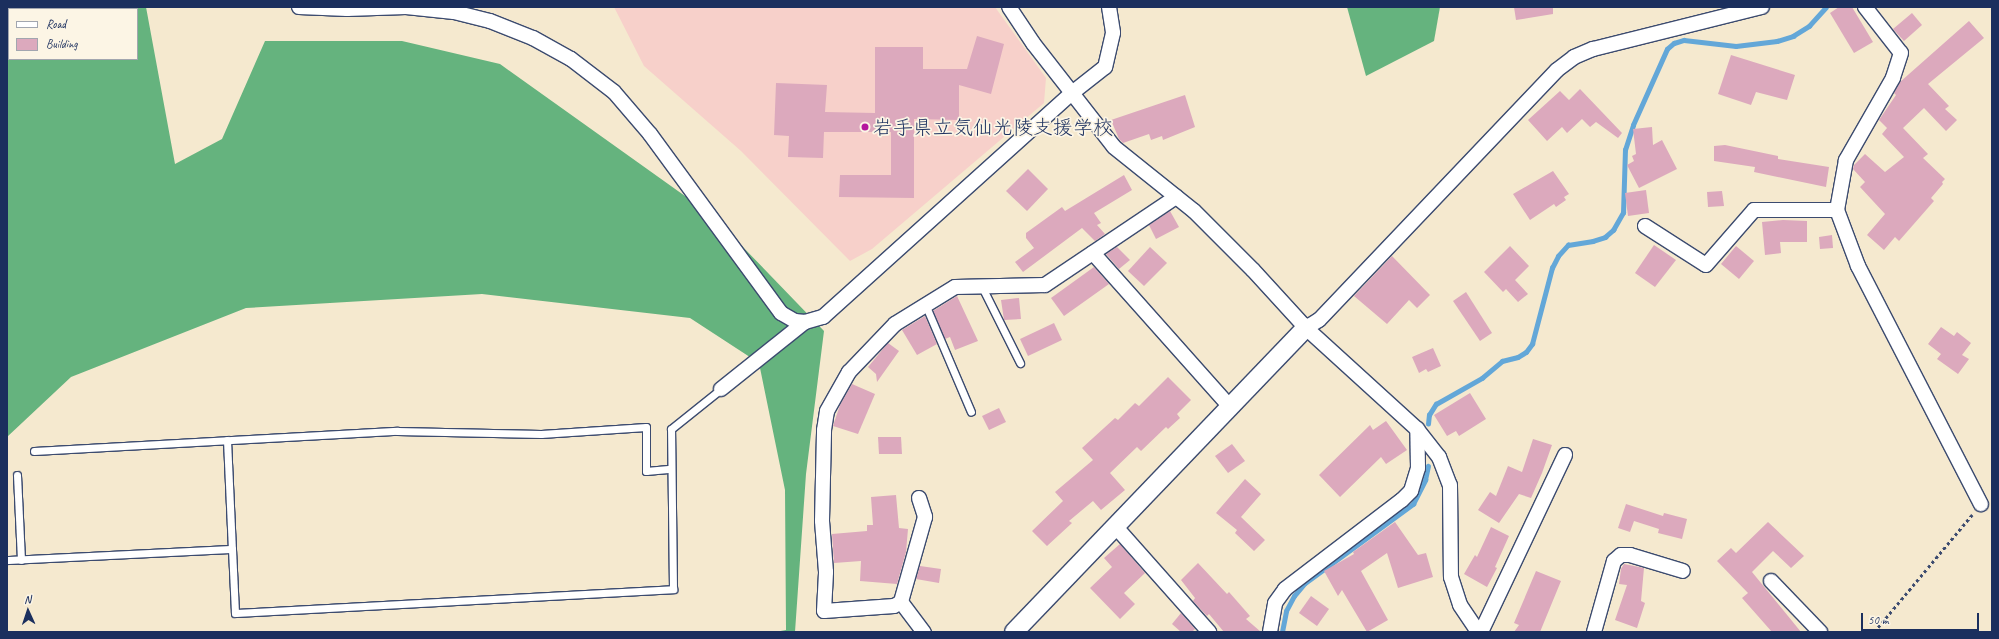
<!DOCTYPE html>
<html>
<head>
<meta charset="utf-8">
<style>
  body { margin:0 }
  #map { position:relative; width:1999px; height:639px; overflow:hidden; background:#f5e9cf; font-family:Caveat,"Klee One",sans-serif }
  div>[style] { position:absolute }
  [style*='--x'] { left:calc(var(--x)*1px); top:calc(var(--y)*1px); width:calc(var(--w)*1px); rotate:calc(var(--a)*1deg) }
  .built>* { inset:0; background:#f7d0ca }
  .forest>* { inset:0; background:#65b37e }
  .stream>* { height:4.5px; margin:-2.25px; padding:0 2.25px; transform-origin:2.25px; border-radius:2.25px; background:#63a7d8 }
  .building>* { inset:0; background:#dca9bd }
  .path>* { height:2.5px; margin-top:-1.25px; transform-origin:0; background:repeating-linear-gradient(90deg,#3c4b6f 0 3px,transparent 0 6px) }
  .roads { filter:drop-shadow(1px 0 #3c4b6f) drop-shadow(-1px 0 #3c4b6f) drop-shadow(0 1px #3c4b6f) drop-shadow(0 -1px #3c4b6f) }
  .service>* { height:7px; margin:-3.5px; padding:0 3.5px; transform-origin:3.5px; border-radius:3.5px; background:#fff }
  .minor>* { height:14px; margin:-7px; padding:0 7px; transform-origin:7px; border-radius:7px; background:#fff }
  .tertiary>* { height:18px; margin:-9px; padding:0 9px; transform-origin:9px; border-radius:9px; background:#fff }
  .dots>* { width:11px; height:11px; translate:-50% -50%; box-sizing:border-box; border:2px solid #fcf5e5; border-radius:50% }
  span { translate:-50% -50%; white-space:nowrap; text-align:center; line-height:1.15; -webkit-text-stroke:3.5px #fcf5e5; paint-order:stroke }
  .poi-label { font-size:20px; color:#1b2f5e }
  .left { translate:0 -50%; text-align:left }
  .frame { position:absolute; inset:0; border:8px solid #1b2f5e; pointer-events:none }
  .legend { position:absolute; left:8px; top:8px; width:130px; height:52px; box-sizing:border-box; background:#fcf5e5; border:1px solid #a2a6af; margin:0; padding:5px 7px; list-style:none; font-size:12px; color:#1b2f5e }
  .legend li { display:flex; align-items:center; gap:8px; height:20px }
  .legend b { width:20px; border:1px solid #a2a6af }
  .north { position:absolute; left:8px; top:591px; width:40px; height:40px; -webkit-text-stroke:3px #fcf5e5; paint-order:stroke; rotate:357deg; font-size:11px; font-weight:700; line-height:16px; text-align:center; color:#1b2f5e }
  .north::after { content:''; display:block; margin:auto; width:14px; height:18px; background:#1b2f5e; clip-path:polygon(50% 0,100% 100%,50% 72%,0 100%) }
  .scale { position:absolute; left:1861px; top:613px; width:118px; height:18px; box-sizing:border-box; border:2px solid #1b2f5e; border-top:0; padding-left:5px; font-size:12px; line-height:14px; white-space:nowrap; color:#1b2f5e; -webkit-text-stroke:3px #fcf5e5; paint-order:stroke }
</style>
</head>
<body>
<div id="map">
  <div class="built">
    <div style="clip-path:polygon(614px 7px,995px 7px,1046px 78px,1044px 103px,872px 249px,850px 261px,741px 151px,644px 66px)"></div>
  </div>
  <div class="forest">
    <div style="clip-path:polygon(35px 7px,146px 7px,175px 164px,222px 139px,265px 41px,402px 41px,500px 64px,713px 216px,824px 331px,806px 474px,795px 632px,775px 632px,786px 630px,785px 490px,759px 363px,690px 318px,482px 294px,246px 308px,71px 377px,7px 437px,7px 47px,9px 45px,9px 59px,137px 59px,137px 9px,34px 9px)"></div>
    <div style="clip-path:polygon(1347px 7px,1440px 7px,1434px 41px,1366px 76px)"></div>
  </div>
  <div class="stream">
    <div style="--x:1428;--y:424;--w:9;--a:-84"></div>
    <div style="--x:1429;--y:415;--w:13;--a:-58"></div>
    <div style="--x:1436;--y:404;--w:53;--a:-29.5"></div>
    <div style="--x:1482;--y:378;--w:26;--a:-40"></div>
    <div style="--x:1502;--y:361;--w:16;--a:-14"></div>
    <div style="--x:1518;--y:357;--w:9;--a:-32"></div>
    <div style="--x:1526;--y:352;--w:10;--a:-53"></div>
    <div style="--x:1532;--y:344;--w:79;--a:-75.3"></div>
    <div style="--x:1552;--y:268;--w:13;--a:-63"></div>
    <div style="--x:1558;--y:256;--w:15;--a:-48"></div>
    <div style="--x:1568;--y:245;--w:25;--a:-9"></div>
    <div style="--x:1593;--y:241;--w:13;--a:-18"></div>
    <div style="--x:1605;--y:237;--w:11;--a:-41"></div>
    <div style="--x:1613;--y:230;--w:20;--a:-60"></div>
    <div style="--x:1623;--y:213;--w:63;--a:-88.2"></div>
    <div style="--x:1625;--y:150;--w:26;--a:-72"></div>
    <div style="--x:1633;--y:125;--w:83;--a:-65.9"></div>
    <div style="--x:1667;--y:49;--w:9;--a:-41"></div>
    <div style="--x:1674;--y:43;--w:10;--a:-17"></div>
    <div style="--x:1684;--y:40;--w:52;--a:6.6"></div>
    <div style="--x:1736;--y:46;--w:41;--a:-7"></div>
    <div style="--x:1777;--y:41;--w:17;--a:-17"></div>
    <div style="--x:1793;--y:36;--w:19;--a:-32"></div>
    <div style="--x:1809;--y:26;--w:25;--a:-48"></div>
    <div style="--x:1282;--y:632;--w:21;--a:-79"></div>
    <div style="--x:1286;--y:611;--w:17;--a:-62"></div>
    <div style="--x:1294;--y:596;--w:17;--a:-50"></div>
    <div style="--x:1305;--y:583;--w:134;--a:-36.2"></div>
    <div style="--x:1413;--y:504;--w:27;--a:-63"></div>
    <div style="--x:1425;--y:480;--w:14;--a:-78"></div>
  </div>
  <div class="building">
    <div style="clip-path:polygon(1514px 7px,1553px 7px,1553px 14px,1516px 20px)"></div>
    <div style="clip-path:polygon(1839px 7px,1852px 7px,1873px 42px,1854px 53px,1830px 13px)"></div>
    <div style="clip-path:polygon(1912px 13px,1922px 25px,1904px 41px,1893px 29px)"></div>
    <div style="clip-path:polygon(1969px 21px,1984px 38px,1928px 84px,1949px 106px,1945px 109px,1957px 120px,1946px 131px,1924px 108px,1903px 128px,1928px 154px,1923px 158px,1945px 179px,1942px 182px,1943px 184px,1931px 198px,1934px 201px,1899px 241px,1895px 237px,1884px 250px,1867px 235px,1885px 214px,1860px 187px,1865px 182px,1853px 169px,1854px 165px,1865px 154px,1885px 172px,1904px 157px,1882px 134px,1887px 128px,1879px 120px,1896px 95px,1894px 93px,1900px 82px)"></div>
    <div style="clip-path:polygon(977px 36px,1004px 44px,991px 94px,959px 85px,959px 120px,914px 119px,914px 198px,839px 197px,840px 175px,891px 175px,891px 132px,824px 132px,823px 158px,788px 157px,789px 136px,774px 135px,776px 83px,827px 85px,825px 112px,875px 113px,875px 47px,923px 47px,923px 69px,967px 69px)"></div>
    <div style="clip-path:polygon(1731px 55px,1795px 75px,1787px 100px,1756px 92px,1751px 105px,1718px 94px)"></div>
    <div style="clip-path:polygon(1580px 89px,1622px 133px,1618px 138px,1596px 122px,1590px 127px,1582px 119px,1567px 133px,1562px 127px,1547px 141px,1528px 120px,1560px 91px,1569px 100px)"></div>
    <div style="clip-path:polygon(1185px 95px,1195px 127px,1163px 140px,1162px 136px,1151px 140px,1149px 134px,1123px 143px,1119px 139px,1111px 120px)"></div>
    <div style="clip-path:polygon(1652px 127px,1653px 145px,1662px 140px,1677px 169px,1639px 188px,1627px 165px,1634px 161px,1632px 156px,1636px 154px,1633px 129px)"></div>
    <div style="clip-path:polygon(1725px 145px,1778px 156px,1778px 159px,1829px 167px,1826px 187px,1754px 172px,1755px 167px,1714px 161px,1714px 146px)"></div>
    <div style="clip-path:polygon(1028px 169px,1048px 189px,1027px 211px,1006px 191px)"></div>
    <div style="clip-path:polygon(1553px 171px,1569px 194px,1564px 197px,1566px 200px,1556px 207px,1554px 204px,1530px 220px,1513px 194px)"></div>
    <div style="clip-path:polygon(1124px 175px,1132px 190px,1094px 213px,1101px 223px,1097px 225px,1105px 234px,1095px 241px,1082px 228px,1023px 272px,1015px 262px,1034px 248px,1026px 238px,1026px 233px,1062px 207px,1065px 211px)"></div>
    <div style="clip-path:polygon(1646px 190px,1649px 213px,1628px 216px,1625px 193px)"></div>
    <div style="clip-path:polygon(1722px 191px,1724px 206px,1708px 207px,1707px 192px)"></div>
    <div style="clip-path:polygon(1170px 211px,1179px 227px,1156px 239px,1149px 225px)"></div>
    <div style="clip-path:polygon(1783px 220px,1807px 221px,1807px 242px,1780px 242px,1781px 253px,1765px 255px,1762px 222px)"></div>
    <div style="clip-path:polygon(1832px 235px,1833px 248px,1820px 249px,1819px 237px)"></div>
    <div style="clip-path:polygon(1654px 245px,1676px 260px,1655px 287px,1635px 273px)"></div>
    <div style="clip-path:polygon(1510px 246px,1529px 266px,1515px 280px,1528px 294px,1518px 302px,1506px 289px,1503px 292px,1484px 272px)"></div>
    <div style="clip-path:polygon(1736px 246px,1754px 261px,1739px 279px,1721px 264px)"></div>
    <div style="clip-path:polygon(1117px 247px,1130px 260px,1119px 269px,1106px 254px)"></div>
    <div style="clip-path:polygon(1150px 247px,1167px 263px,1144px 286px,1128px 271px)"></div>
    <div style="clip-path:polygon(1392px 256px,1430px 295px,1417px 308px,1409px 300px,1387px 324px,1354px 296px)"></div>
    <div style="clip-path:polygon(1094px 267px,1109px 284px,1064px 316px,1051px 298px)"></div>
    <div style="clip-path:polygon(1466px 292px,1492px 333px,1480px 341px,1453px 301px)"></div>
    <div style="clip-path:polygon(957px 296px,978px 341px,955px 350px,950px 337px,945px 339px,933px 311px)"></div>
    <div style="clip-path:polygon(1019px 298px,1021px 319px,1004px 320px,1001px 300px)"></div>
    <div style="clip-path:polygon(925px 316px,937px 344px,917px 355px,902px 330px)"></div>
    <div style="clip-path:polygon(1054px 323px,1062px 340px,1028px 356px,1020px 339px)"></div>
    <div style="clip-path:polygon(1941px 327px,1954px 336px,1957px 332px,1971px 343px,1962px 355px,1969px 359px,1958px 374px,1937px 359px,1941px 354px,1928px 344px)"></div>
    <div style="clip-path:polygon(888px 343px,899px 351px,877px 382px,876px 374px,868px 367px)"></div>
    <div style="clip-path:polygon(1433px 348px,1441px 366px,1428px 372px,1426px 369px,1419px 373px,1412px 357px)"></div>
    <div style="clip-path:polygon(1168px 377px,1191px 400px,1177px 414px,1180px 418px,1168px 429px,1166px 427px,1141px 451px,1137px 447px,1110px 473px,1125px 490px,1101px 510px,1093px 501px,1069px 521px,1072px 523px,1047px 546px,1032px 531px,1063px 501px,1055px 492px,1093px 460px,1082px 448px,1115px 418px,1118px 420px,1135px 403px,1139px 406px)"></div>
    <div style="clip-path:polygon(852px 384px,875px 394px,858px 434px,833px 426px,840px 405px)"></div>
    <div style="clip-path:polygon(1470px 393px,1486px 419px,1459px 436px,1456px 431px,1447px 436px,1434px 415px)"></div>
    <div style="clip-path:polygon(999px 408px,1006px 422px,989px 430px,982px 416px)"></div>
    <div style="clip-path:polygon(1386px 421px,1407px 450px,1386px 464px,1381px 457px,1340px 497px,1319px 475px,1370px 425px,1373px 430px)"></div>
    <div style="clip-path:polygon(878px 437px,901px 437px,902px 454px,879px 454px)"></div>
    <div style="clip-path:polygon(1533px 439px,1552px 445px,1542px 473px,1531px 498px,1519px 494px,1499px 523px,1478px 510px,1490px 492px,1496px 496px,1508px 466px,1522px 472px)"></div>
    <div style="clip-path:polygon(1232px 444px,1245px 461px,1228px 473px,1215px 456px)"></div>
    <div style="clip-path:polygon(1245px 479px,1261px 494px,1241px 517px,1265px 540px,1254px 551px,1235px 533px,1237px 530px,1216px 513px)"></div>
    <div style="clip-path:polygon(896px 495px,899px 528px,908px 529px,906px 552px,897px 584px,860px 581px,861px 561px,834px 563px,832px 534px,867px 531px,867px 525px,873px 525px,871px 497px)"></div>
    <div style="clip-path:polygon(1626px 504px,1663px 516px,1664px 513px,1687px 519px,1682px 539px,1658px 533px,1659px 529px,1634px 521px,1630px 532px,1618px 528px)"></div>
    <div style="clip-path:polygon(1395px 522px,1418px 555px,1426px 553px,1433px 577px,1398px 588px,1387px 553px,1361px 571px,1388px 620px,1367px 632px,1342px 590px,1338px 596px,1324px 571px,1354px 554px,1353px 552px)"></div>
    <div style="clip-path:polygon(1768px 522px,1804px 556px,1791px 568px,1773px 551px,1752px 572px,1801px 632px,1772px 632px,1742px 598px,1748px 593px,1717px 561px,1731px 548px,1736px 553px)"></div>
    <div style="clip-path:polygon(1491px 527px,1509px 536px,1495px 567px,1497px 568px,1487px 587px,1464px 574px,1475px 555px,1477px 557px)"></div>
    <div style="clip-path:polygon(1120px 544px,1145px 573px,1124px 593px,1135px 604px,1120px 619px,1090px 588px,1112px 567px,1104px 558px)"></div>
    <div style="clip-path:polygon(1198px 563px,1227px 594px,1229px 592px,1250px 616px,1246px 619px,1261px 632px,1224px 632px,1209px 614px,1207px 616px,1193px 601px,1195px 598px,1181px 580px)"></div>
    <div style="clip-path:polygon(1624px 564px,1644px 568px,1641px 601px,1645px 603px,1637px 628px,1615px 620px,1627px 585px,1619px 584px,1621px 569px)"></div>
    <div style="clip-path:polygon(920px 566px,941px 569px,939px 583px,916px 579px)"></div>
    <div style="clip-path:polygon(1536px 571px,1561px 581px,1540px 632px,1514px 632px,1519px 625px,1514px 623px)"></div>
    <div style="clip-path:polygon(1311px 596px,1329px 609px,1317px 626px,1299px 613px)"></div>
    <div style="clip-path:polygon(1181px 613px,1195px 629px,1192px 632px,1181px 632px,1172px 624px)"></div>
  </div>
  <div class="path">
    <div style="--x:1874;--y:632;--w:153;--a:-50.1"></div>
  </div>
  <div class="roads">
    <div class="service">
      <div style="--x:982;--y:287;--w:85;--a:63.4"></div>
      <div style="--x:925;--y:304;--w:117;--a:66.9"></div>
      <div style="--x:227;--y:440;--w:109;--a:87.4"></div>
      <div style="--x:34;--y:451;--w:364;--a:-3.2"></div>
      <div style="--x:397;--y:431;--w:144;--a:1.2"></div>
      <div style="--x:541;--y:434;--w:105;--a:-3.8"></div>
      <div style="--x:646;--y:427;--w:44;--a:90"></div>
      <div style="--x:646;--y:471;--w:25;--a:-5"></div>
      <div style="--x:17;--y:475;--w:85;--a:87.3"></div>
      <div style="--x:7;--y:560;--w:225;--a:-2.8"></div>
      <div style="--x:232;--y:549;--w:64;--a:87.3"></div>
      <div style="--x:235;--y:613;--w:439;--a:-3.1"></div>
      <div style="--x:673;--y:589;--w:160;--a:-90.7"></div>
      <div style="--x:671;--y:429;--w:64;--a:-38.7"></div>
    </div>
    <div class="minor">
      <div style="--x:299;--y:7;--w:48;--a:2.4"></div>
      <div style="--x:347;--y:9;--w:59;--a:-1.9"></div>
      <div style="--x:406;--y:7;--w:48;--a:5.9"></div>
      <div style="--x:454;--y:12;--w:37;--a:14"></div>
      <div style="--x:490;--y:21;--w:46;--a:21.6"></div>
      <div style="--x:533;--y:38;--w:43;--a:28.9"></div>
      <div style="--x:571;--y:59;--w:54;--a:37.5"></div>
      <div style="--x:614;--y:92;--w:55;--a:49.4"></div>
      <div style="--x:650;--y:134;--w:222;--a:53.8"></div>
      <div style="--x:781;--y:313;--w:16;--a:30"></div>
      <div style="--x:795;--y:321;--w:10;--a:6"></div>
      <div style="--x:805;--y:322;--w:19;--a:-16"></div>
      <div style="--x:823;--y:317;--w:335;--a:-42"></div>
      <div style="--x:1072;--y:93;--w:63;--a:-128"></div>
      <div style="--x:1033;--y:43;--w:43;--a:-123.7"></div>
      <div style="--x:1109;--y:7;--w:26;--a:81"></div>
      <div style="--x:1113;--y:33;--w:35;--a:103"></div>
      <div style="--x:1105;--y:67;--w:42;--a:141.8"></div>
      <div style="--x:1072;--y:93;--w:68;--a:52.1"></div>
      <div style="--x:1114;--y:147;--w:102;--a:38.7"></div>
      <div style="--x:1194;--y:211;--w:83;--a:45"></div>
      <div style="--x:1253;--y:270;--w:79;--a:47.6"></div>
      <div style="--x:1306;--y:328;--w:150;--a:42.3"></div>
      <div style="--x:1417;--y:429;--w:36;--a:52"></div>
      <div style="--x:1439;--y:457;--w:30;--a:69"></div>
      <div style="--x:1450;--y:485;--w:92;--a:89.4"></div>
      <div style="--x:1451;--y:577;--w:29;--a:72"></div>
      <div style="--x:1460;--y:605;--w:32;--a:56"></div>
      <div style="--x:1865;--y:7;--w:58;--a:52"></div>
      <div style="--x:1901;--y:53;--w:26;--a:108"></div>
      <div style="--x:1893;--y:78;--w:95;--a:119.8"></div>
      <div style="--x:1846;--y:160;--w:51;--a:100.2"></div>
      <div style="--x:1837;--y:210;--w:60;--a:69.4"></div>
      <div style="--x:1858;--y:266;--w:268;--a:62.7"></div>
      <div style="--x:1645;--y:226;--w:72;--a:32.6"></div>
      <div style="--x:1706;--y:265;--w:73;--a:-48.9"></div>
      <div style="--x:1754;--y:210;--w:83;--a:0"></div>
      <div style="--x:1093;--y:253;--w:206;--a:48.3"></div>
      <div style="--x:1306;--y:328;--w:15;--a:-32"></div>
      <div style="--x:1319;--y:320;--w:345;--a:-46.4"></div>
      <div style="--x:1557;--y:70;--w:21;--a:-37"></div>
      <div style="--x:1574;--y:57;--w:21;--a:-23"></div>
      <div style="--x:1593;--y:49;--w:174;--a:-14"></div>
      <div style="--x:721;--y:389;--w:107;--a:-38.6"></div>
      <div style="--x:919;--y:498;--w:20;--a:72"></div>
      <div style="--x:925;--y:517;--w:88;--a:105.8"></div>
      <div style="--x:901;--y:602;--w:38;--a:53"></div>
      <div style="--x:1115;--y:526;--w:142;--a:48.4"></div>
      <div style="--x:1771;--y:581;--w:71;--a:46.1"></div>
      <div style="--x:901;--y:602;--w:8;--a:150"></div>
      <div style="--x:894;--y:606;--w:70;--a:175.9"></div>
      <div style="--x:824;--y:611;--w:39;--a:-87"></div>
      <div style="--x:826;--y:572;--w:51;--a:-94.5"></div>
      <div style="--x:822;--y:521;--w:91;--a:-88.7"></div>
      <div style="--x:824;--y:430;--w:19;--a:-81"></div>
      <div style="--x:827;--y:411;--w:45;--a:-60.6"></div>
      <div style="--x:849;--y:372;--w:66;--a:-46.2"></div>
      <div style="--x:895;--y:324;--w:70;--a:-31.7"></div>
      <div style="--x:955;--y:287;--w:90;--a:-1.3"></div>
      <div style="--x:1045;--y:285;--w:158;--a:-33.9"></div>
      <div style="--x:1270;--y:632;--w:29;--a:-80"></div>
      <div style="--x:1275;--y:603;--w:17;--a:-54"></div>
      <div style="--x:1285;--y:589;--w:147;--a:-37.3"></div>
      <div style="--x:1402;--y:500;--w:13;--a:-45"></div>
      <div style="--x:1411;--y:491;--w:24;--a:-73"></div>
      <div style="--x:1418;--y:468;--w:39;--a:-91"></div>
      <div style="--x:1481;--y:632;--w:196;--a:-64.6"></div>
      <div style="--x:1594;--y:632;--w:74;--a:-74.3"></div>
      <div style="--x:1614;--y:561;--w:9;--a:-41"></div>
      <div style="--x:1621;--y:555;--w:9;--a:0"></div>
      <div style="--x:1630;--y:555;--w:55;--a:16.8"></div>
    </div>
    <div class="tertiary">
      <div style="--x:1014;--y:632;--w:422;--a:-46.2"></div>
    </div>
  </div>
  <div class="dots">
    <div style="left:865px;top:127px;background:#b5179e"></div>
  </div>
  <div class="poi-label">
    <span class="left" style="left:873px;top:127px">岩手県立気仙光陵支援学校</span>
  </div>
  <div class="frame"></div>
  <ul class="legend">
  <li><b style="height:5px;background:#fff"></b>Road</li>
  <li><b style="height:11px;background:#dca9bd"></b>Building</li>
  </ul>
  <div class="north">N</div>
  <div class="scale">50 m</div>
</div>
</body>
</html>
